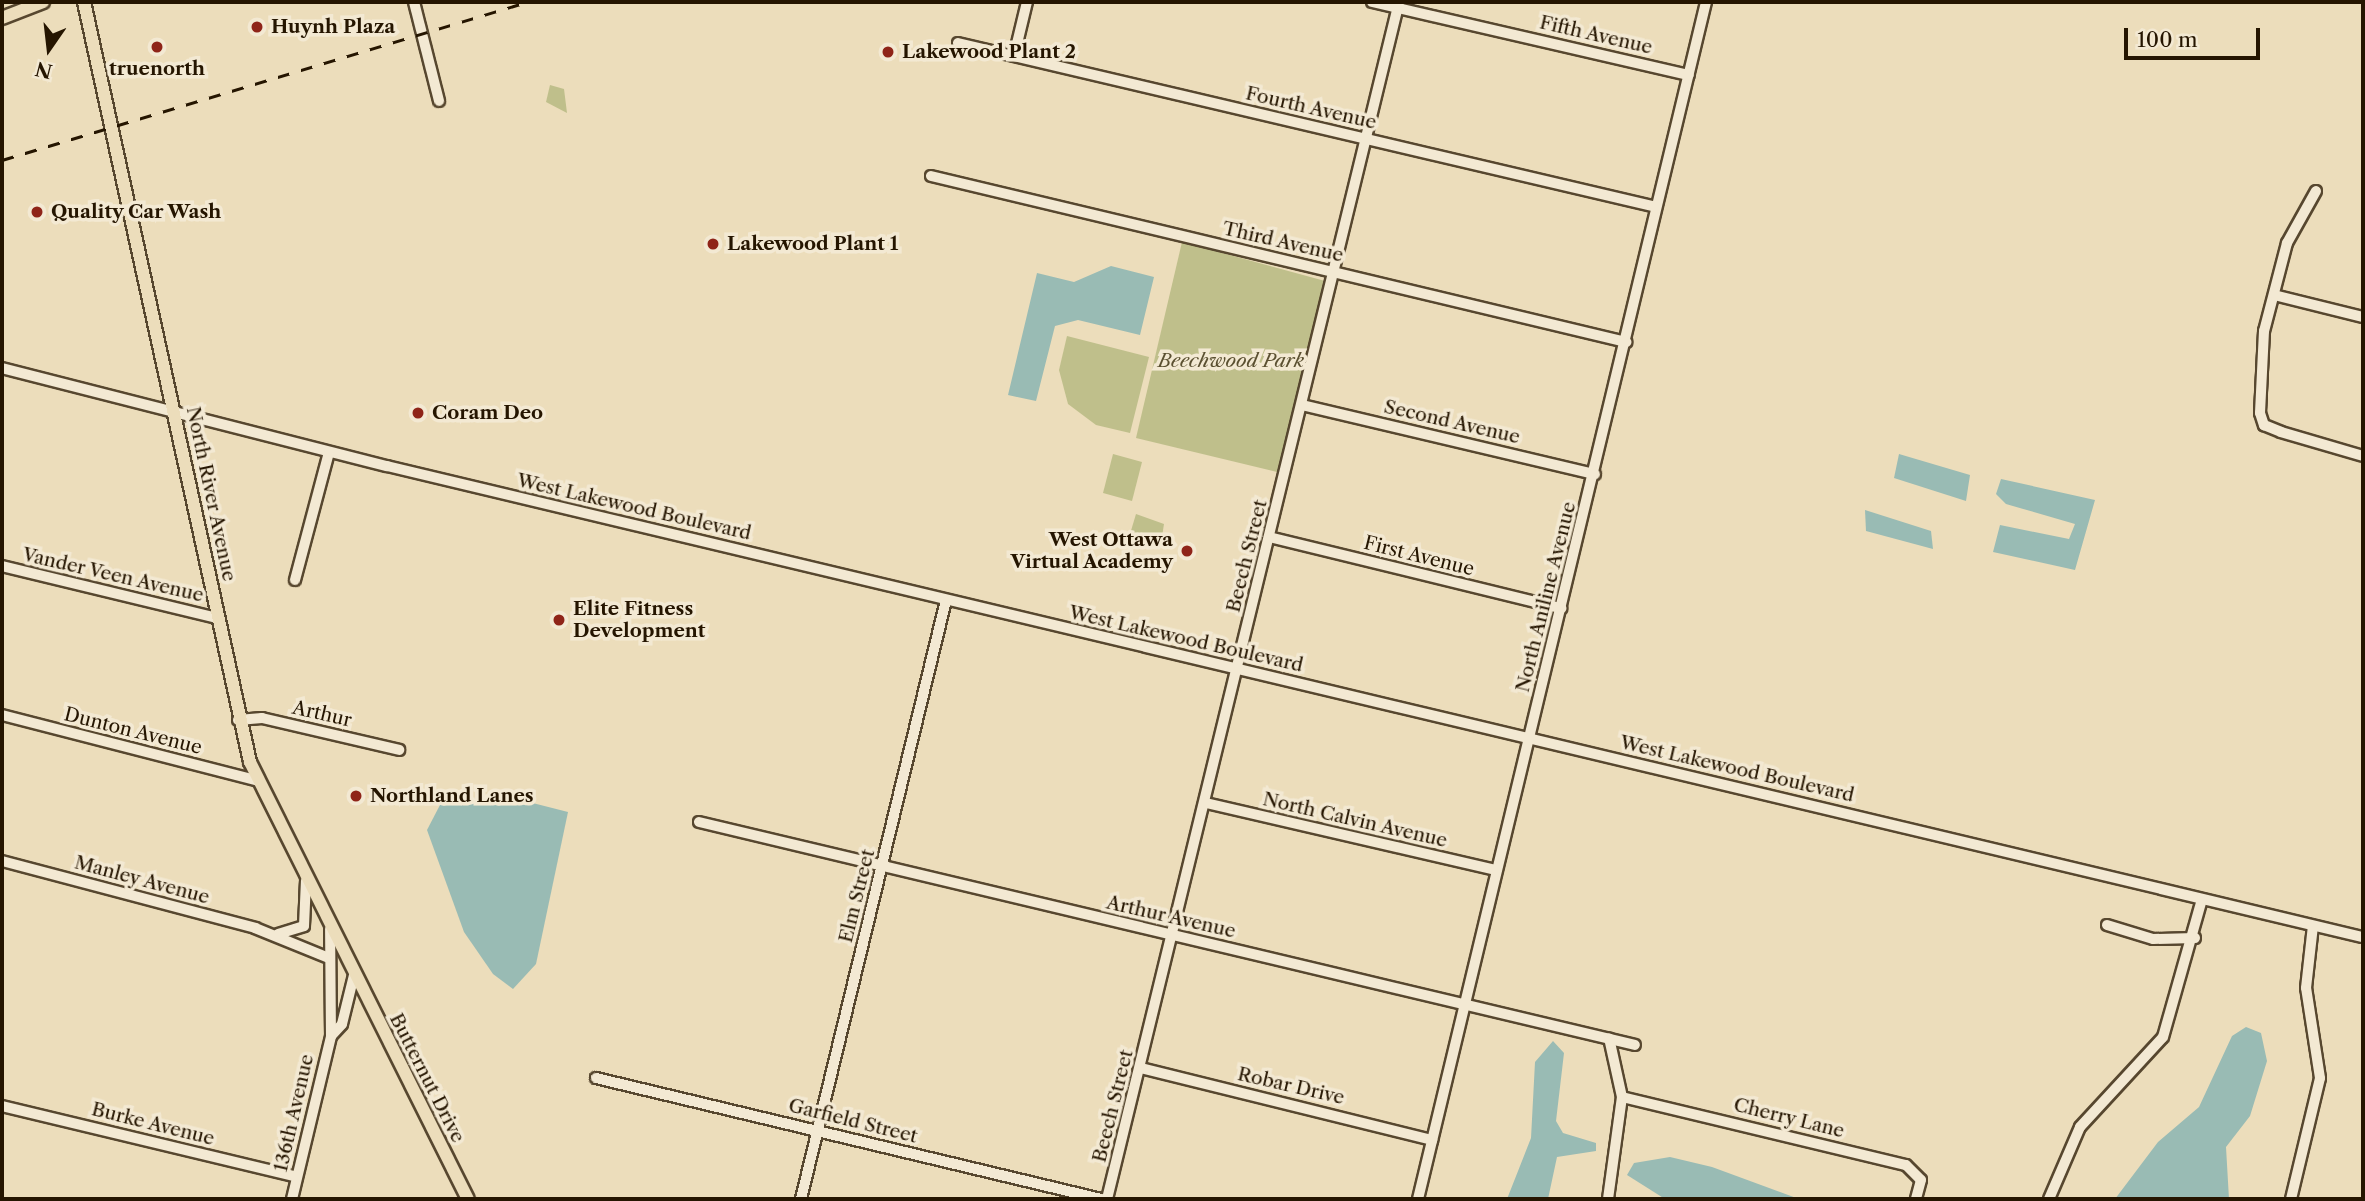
<!DOCTYPE html>
<html>
<head>
<meta charset="utf-8">
<style>
  body { margin:0 }
  #map { position:relative; width:2365px; height:1201px; overflow:hidden; background:#ecddbb; font-family:"Libre Caslon Text",serif }
  div>[style] { position:absolute }
  [style*='--x'] { left:calc(var(--x)*1px); top:calc(var(--y)*1px); width:calc(var(--w)*1px); rotate:calc(var(--a)*1deg) }
  .green>* { inset:0; background:#bfbf8b }
  .water>* { inset:0; background:#99bbb4 }
  .roads { filter:drop-shadow(2px 0 #57472f) drop-shadow(-2px 0 #57472f) drop-shadow(0 2px #57472f) drop-shadow(0 -2px #57472f) }
  .minor>* { height:10px; margin:-5px; padding:0 5px; transform-origin:5px; border-radius:5px; background:#f3e9d3 }
  .major>* { height:12px; margin:-6px; padding:0 6px; transform-origin:6px; border-radius:6px; background:#ecddbb }
  .rail>* { height:2.5px; margin-top:-1.25px; transform-origin:0; background:repeating-linear-gradient(90deg,#251500 0 12px,transparent 0 24px) }
  .dots>* { width:19px; height:19px; translate:-50% -50%; box-sizing:border-box; border:4px solid #f3e9d3; border-radius:50% }
  span { translate:-50% -50%; white-space:nowrap; text-align:center; line-height:1.15; -webkit-text-stroke:7px #f3e9d3; paint-order:stroke }
  .poi-label { font-size:19px; color:#251500; font-weight:700 }
  .left { translate:0 -50%; text-align:left }
  .right { translate:-100% -50%; text-align:right }
  .street-label { font-size:19px; color:#251500 }
  .park-label { font-size:19px; color:#5b5031; font-style:italic }
  .frame { position:absolute; inset:0; border:4px solid #251500; pointer-events:none }
  .north { position:absolute; left:14px; top:14px; width:70px; height:70px; -webkit-text-stroke:5px #f3e9d3; paint-order:stroke; rotate:194deg; font-size:19px; font-weight:700; line-height:28px; text-align:center; color:#251500 }
  .north::after { content:''; display:block; margin:auto; width:24px; height:32px; background:#251500; clip-path:polygon(50% 0,100% 100%,50% 72%,0 100%) }
  .scale { position:absolute; left:2124px; top:28px; width:136px; height:32px; box-sizing:border-box; border:4px solid #251500; border-top:0; padding-left:9px; font-size:21px; line-height:24px; white-space:nowrap; color:#251500; -webkit-text-stroke:5px #f3e9d3; paint-order:stroke }
</style>
</head>
<body>
<div id="map">
  <div class="green">
    <div style="clip-path:polygon(550px 85px,564px 89px,567px 113px,546px 102px)"></div>
    <div style="clip-path:polygon(1182px 242px,1325px 281px,1281px 473px,1136px 438px)"></div>
    <div style="clip-path:polygon(1067px 336px,1149px 357px,1130px 433px,1096px 425px,1068px 404px,1059px 370px)"></div>
    <div style="clip-path:polygon(1113px 454px,1142px 462px,1132px 501px,1103px 493px)"></div>
    <div style="clip-path:polygon(1136px 514px,1164px 524px,1161px 543px,1130px 534px)"></div>
  </div>
  <div class="water">
    <div style="clip-path:polygon(1111px 266px,1154px 277px,1140px 335px,1078px 320px,1055px 326px,1036px 401px,1008px 395px,1037px 273px,1074px 282px)"></div>
    <div style="clip-path:polygon(1899px 454px,1970px 475px,1966px 501px,1894px 478px)"></div>
    <div style="clip-path:polygon(2001px 479px,2095px 500px,2075px 570px,1993px 552px,2000px 525px,2069px 539px,2075px 524px,2006px 504px,1996px 494px)"></div>
    <div style="clip-path:polygon(1865px 510px,1931px 531px,1933px 549px,1866px 531px)"></div>
    <div style="clip-path:polygon(458px 798px,513px 798px,568px 812px,536px 964px,513px 989px,493px 974px,464px 932px,427px 830px,441px 803px)"></div>
    <div style="clip-path:polygon(2246px 1027px,2261px 1033px,2267px 1061px,2250px 1116px,2226px 1147px,2229px 1199px,2115px 1199px,2158px 1142px,2199px 1107px,2232px 1036px)"></div>
    <div style="clip-path:polygon(1553px 1041px,1564px 1053px,1556px 1121px,1563px 1133px,1596px 1143px,1596px 1151px,1557px 1157px,1548px 1199px,1507px 1199px,1531px 1138px,1535px 1062px)"></div>
    <div style="clip-path:polygon(1670px 1157px,1712px 1167px,1799px 1199px,1665px 1199px,1627px 1175px,1634px 1163px)"></div>
  </div>
  <div class="roads">
    <div class="minor">
      <div style="--x:414;--y:2;--w:102;--a:75.8"></div>
      <div style="--x:1372;--y:2;--w:325;--a:13"></div>
      <div style="--x:958;--y:43;--w:717;--a:13.22"></div>
      <div style="--x:1014;--y:56;--w:56;--a:-76.5"></div>
      <div style="--x:931;--y:176;--w:715;--a:13.43"></div>
      <div style="--x:2316;--y:191;--w:60;--a:119.1"></div>
      <div style="--x:2287;--y:243;--w:91;--a:104.6"></div>
      <div style="--x:2264;--y:331;--w:82;--a:92.8"></div>
      <div style="--x:2260;--y:413;--w:13;--a:72"></div>
      <div style="--x:2264;--y:425;--w:18;--a:22"></div>
      <div style="--x:2281;--y:432;--w:85;--a:16.3"></div>
      <div style="--x:2274;--y:295;--w:92;--a:13.9"></div>
      <div style="--x:2;--y:368;--w:397;--a:14.3"></div>
      <div style="--x:387;--y:466;--w:2031;--a:13.41"></div>
      <div style="--x:1302;--y:405;--w:301;--a:13.3"></div>
      <div style="--x:1269;--y:537;--w:301;--a:13.7"></div>
      <div style="--x:2;--y:566;--w:221;--a:13.6"></div>
      <div style="--x:295;--y:580;--w:132;--a:-75.1"></div>
      <div style="--x:2;--y:715;--w:262;--a:14.4"></div>
      <div style="--x:238;--y:720;--w:24;--a:-5"></div>
      <div style="--x:262;--y:718;--w:141;--a:13.1"></div>
      <div style="--x:1206;--y:803;--w:298;--a:13"></div>
      <div style="--x:699;--y:822;--w:962;--a:13.4"></div>
      <div style="--x:2;--y:861;--w:262;--a:14.8"></div>
      <div style="--x:255;--y:928;--w:80;--a:22.1"></div>
      <div style="--x:2107;--y:925;--w:48;--a:16.9"></div>
      <div style="--x:2153;--y:939;--w:42;--a:-1.4"></div>
      <div style="--x:278;--y:934;--w:27;--a:-17"></div>
      <div style="--x:304;--y:926;--w:45;--a:-87.5"></div>
      <div style="--x:331;--y:1036;--w:16;--a:-47"></div>
      <div style="--x:342;--y:1024;--w:50;--a:-76.2"></div>
      <div style="--x:1141;--y:1068;--w:300;--a:13.9"></div>
      <div style="--x:596;--y:1078;--w:519;--a:13.47"></div>
      <div style="--x:1622;--y:1097;--w:292;--a:13.5"></div>
      <div style="--x:1906;--y:1165;--w:21;--a:45"></div>
      <div style="--x:1921;--y:1180;--w:20;--a:105"></div>
      <div style="--x:2;--y:1106;--w:303;--a:13.5"></div>
      <div style="--x:292;--y:1199;--w:168;--a:-76.5"></div>
      <div style="--x:331;--y:1036;--w:107;--a:-90.5"></div>
      <div style="--x:801;--y:1199;--w:616;--a:-76.39"></div>
      <div style="--x:1107;--y:1199;--w:1232;--a:-76.29"></div>
      <div style="--x:1418;--y:1199;--w:1231;--a:-76.47"></div>
      <div style="--x:1608;--y:1199;--w:103;--a:-82.2"></div>
      <div style="--x:1622;--y:1097;--w:60;--a:-102.4"></div>
      <div style="--x:2049;--y:1199;--w:78;--a:-66.7"></div>
      <div style="--x:2080;--y:1127;--w:122;--a:-47.3"></div>
      <div style="--x:2163;--y:1037;--w:143;--a:-74.2"></div>
      <div style="--x:2291;--y:1199;--w:124;--a:-76.5"></div>
      <div style="--x:2320;--y:1078;--w:91;--a:-98.8"></div>
      <div style="--x:2306;--y:988;--w:62;--a:-83.6"></div>
    </div>
    <div class="major">
      <div style="--x:84;--y:2;--w:778;--a:77.68"></div>
      <div style="--x:250;--y:762;--w:488;--a:63.5"></div>
      <div style="--x:2;--y:18;--w:44;--a:-21.3"></div>
    </div>
  </div>
  <div class="rail">
    <div style="--x:2;--y:160;--w:548;--a:-16.75"></div>
  </div>
  <div class="dots">
    <div style="left:257px;top:27px;background:#8f2418"></div>
    <div style="left:157px;top:47px;background:#8f2418"></div>
    <div style="left:888px;top:52px;background:#8f2418"></div>
    <div style="left:37px;top:212px;background:#8f2418"></div>
    <div style="left:713px;top:244px;background:#8f2418"></div>
    <div style="left:418px;top:413px;background:#8f2418"></div>
    <div style="left:1187px;top:551px;background:#8f2418"></div>
    <div style="left:559px;top:620px;background:#8f2418"></div>
    <div style="left:356px;top:796px;background:#8f2418"></div>
  </div>
  <div class="poi-label">
    <span class="left" style="left:271px;top:27px">Huynh Plaza</span>
    <span class="left" style="left:902px;top:52px">Lakewood Plant 2</span>
    <span style="left:157px;top:69px">truenorth</span>
    <span class="left" style="left:51px;top:212px">Quality Car Wash</span>
    <span class="left" style="left:727px;top:244px">Lakewood Plant 1</span>
    <span class="left" style="left:432px;top:413px">Coram Deo</span>
    <span class="right" style="left:1173px;top:551px">West Ottawa<br>Virtual Academy</span>
    <span class="left" style="left:573px;top:620px">Elite Fitness<br>Development</span>
    <span class="left" style="left:370px;top:796px">Northland Lanes</span>
  </div>
  <div class="street-label">
    <span style="left:1596px;top:35px;rotate:13deg">Fifth Avenue</span>
    <span style="left:1311px;top:108px;rotate:13deg">Fourth Avenue</span>
    <span style="left:1283px;top:242px;rotate:13deg">Third Avenue</span>
    <span style="left:1452px;top:422px;rotate:13deg">Second Avenue</span>
    <span style="left:211px;top:494px;rotate:78deg">North River Avenue</span>
    <span style="left:634px;top:507px;rotate:13deg">West Lakewood Boulevard</span>
    <span style="left:1247px;top:556px;rotate:-76deg">Beech Street</span>
    <span style="left:1419px;top:556px;rotate:14deg">First Avenue</span>
    <span style="left:113px;top:575px;rotate:13deg">Vander Veen Avenue</span>
    <span style="left:1546px;top:597px;rotate:-76deg">North Aniline Avenue</span>
    <span style="left:1186px;top:639px;rotate:13deg">West Lakewood Boulevard</span>
    <span style="left:322px;top:714px;rotate:13deg">Arthur</span>
    <span style="left:133px;top:731px;rotate:14deg">Dunton Avenue</span>
    <span style="left:1737px;top:769px;rotate:13deg">West Lakewood Boulevard</span>
    <span style="left:1355px;top:820px;rotate:13deg">North Calvin Avenue</span>
    <span style="left:142px;top:880px;rotate:15deg">Manley Avenue</span>
    <span style="left:857px;top:896px;rotate:-76deg">Elm Street</span>
    <span style="left:1171px;top:917px;rotate:13deg">Arthur Avenue</span>
    <span style="left:427px;top:1078px;rotate:63deg">Butternut Drive</span>
    <span style="left:1291px;top:1086px;rotate:13deg">Robar Drive</span>
    <span style="left:1113px;top:1106px;rotate:-76deg">Beech Street</span>
    <span style="left:294px;top:1113px;rotate:-77deg">136th Avenue</span>
    <span style="left:1789px;top:1118px;rotate:14deg">Cherry Lane</span>
    <span style="left:853px;top:1121px;rotate:14deg">Garfield Street</span>
    <span style="left:153px;top:1124px;rotate:14deg">Burke Avenue</span>
  </div>
  <div class="park-label">
    <span style="left:1231px;top:361px">Beechwood Park</span>
  </div>
  <div class="frame"></div>
  <div class="north">N</div>
  <div class="scale">100 m</div>
</div>
</body>
</html>
